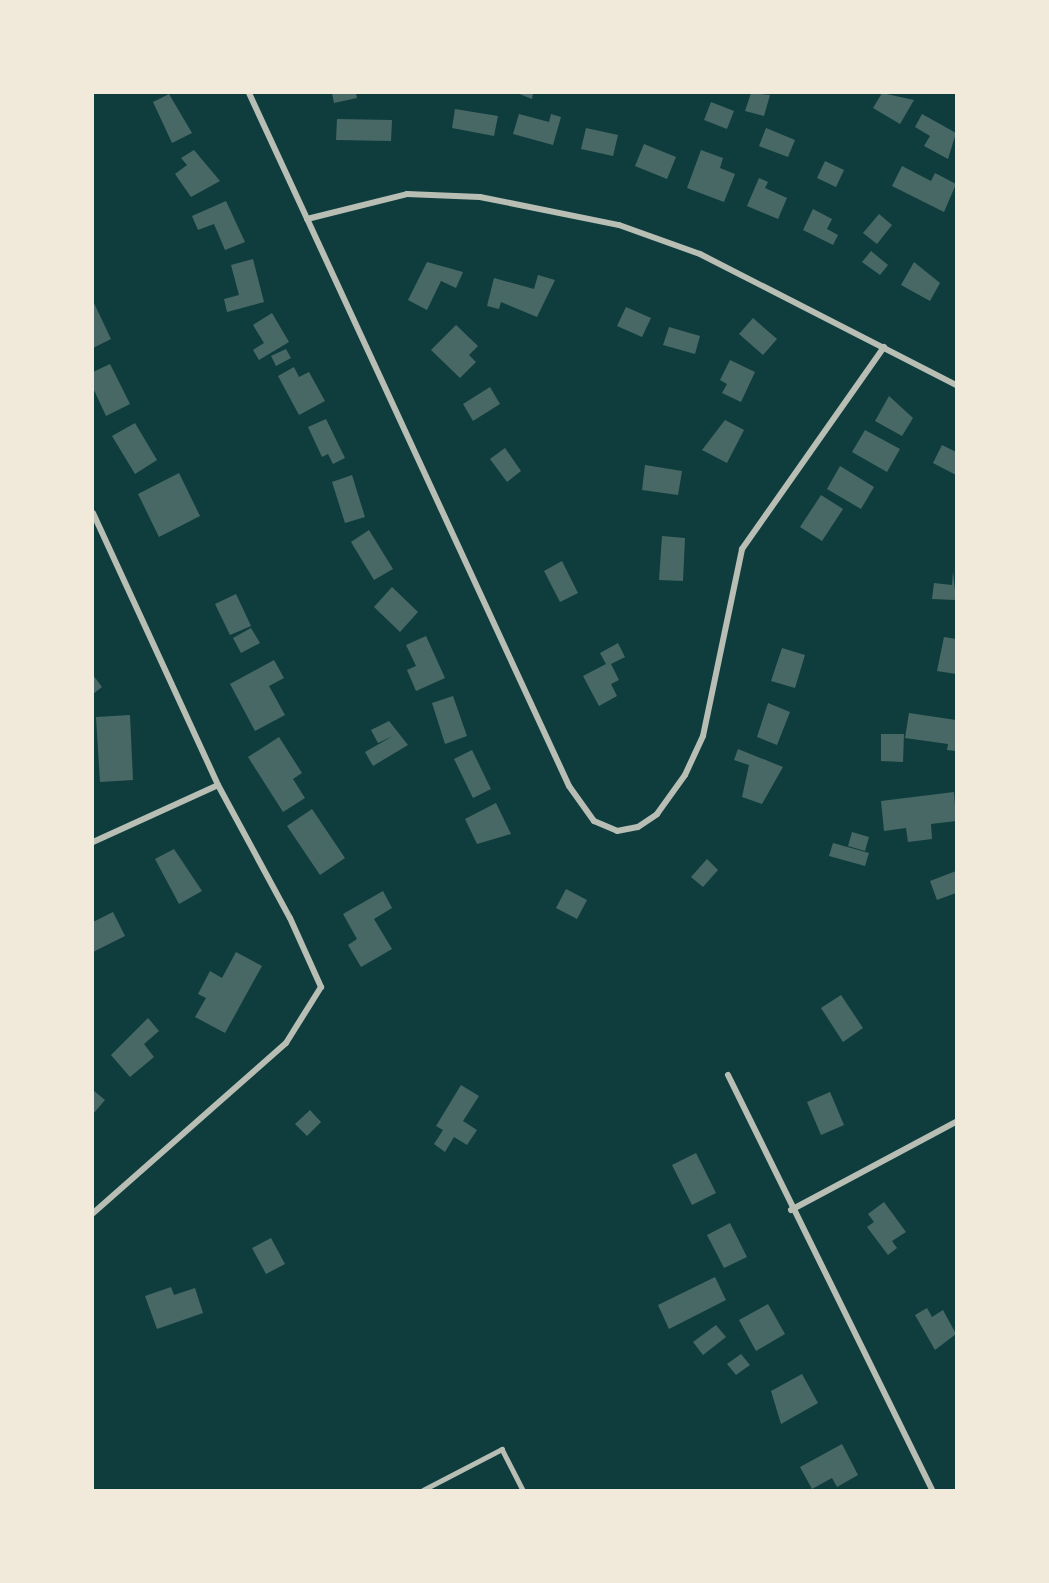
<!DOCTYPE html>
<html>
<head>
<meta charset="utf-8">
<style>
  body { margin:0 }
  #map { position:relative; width:1049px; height:1583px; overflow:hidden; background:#0f3d3e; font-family:Georgia,serif }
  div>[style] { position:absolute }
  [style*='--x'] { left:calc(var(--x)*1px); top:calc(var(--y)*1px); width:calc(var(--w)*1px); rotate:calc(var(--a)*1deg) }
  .building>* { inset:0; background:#486865 }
  .service>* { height:4.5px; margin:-2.25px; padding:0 2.25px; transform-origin:2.25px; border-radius:2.25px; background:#b8beb3 }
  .minor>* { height:6px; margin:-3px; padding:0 3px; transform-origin:3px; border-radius:3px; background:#b8beb3 }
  span { translate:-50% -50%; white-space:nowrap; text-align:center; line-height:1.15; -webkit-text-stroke:4.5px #f1e9da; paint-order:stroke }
  .frame { position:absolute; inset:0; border:94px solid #f1e9da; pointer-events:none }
</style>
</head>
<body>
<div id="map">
  <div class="building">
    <div style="clip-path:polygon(332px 93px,356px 93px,357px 98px,334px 103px)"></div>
    <div style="clip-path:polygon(517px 93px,533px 93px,532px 99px)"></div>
    <div style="clip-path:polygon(751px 93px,770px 95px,764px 116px,745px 111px)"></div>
    <div style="clip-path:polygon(882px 93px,914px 100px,900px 124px,873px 108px)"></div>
    <div style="clip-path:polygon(169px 94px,192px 133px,172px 143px,153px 102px)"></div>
    <div style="clip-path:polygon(711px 102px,734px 111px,727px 129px,704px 120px)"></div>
    <div style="clip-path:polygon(455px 109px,498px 116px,494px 136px,452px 128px)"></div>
    <div style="clip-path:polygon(519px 114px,549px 122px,551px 114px,561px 117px,553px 145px,513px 134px)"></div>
    <div style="clip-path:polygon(922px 114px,956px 133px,948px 159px,924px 146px,930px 136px,915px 127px)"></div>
    <div style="clip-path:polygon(337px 119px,392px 120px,391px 141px,336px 140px)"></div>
    <div style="clip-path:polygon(586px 128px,618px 135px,613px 156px,581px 149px)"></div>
    <div style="clip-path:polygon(766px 128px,795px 140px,788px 157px,759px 146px)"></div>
    <div style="clip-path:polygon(644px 144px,676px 157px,667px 179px,635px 166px)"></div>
    <div style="clip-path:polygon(194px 150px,220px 181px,191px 197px,175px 174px,187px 165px,181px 158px)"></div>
    <div style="clip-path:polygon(701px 150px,723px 158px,720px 168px,735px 174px,724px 202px,687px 188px)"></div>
    <div style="clip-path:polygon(825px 161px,844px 170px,836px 187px,817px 178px)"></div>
    <div style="clip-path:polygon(902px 166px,931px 181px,935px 173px,956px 184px,944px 212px,892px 186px)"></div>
    <div style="clip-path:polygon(759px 178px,768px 182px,765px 188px,787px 198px,778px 219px,747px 206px)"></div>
    <div style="clip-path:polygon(226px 201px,245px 242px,225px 250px,214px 224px,198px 230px,192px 216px)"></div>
    <div style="clip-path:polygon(813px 209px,832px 219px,827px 229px,838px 235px,833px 245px,803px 230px)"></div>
    <div style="clip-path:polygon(879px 214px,892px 225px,877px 244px,863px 233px)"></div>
    <div style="clip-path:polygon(871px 251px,888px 265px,880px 275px,862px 262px)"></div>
    <div style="clip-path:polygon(253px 259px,264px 302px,227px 312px,224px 299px,239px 295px,231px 265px)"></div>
    <div style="clip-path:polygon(427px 262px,463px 272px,456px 288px,441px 281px,427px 310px,408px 300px)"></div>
    <div style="clip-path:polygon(914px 262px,940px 283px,930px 301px,901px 285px)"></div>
    <div style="clip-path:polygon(538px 275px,555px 280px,537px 317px,501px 302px,499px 309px,487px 306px,494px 278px,534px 289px)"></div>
    <div style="clip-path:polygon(93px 301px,111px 339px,93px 348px)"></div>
    <div style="clip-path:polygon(626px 307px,651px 318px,642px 337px,617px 326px)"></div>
    <div style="clip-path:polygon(272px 313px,289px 342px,259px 360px,253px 350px,264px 343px,253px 325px)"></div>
    <div style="clip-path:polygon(753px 318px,777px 339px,763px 355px,739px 334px)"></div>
    <div style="clip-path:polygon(456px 325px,478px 346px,469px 355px,476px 362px,460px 378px,431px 350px)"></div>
    <div style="clip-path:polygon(669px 327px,700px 336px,695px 354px,663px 345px)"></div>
    <div style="clip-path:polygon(286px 349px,291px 358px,276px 366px,271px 356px)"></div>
    <div style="clip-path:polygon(730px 360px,755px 372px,741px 402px,722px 393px,727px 384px,720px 380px)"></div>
    <div style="clip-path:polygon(110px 364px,130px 404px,106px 416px,93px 388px,93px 372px)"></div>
    <div style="clip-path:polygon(294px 367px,299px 377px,309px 372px,325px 401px,299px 415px,278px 376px)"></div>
    <div style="clip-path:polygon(490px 387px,500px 404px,473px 421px,463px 404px)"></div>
    <div style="clip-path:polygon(889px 396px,913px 418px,902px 436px,875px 421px)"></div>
    <div style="clip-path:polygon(326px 419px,345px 458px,333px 464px,328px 454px,322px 457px,308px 427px)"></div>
    <div style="clip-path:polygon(725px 420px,744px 430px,727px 463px,702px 450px)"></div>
    <div style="clip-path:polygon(135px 423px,157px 460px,135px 474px,112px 436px)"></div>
    <div style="clip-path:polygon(865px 430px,900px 449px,887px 472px,852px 452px)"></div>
    <div style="clip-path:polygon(942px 445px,956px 452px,956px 475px,933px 463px)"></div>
    <div style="clip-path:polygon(505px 448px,521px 471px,507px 482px,490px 459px)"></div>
    <div style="clip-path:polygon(645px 465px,682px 471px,678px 495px,642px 490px)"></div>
    <div style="clip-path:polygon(840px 466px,874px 487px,861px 509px,827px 489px)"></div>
    <div style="clip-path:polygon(179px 473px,200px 516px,159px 537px,138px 494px)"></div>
    <div style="clip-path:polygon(352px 475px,365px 517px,345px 523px,332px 482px)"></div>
    <div style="clip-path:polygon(821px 495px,843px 509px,822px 541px,800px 527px)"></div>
    <div style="clip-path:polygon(369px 530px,393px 569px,374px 580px,351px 542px)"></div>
    <div style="clip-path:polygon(662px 536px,685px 538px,683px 581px,659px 580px)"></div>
    <div style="clip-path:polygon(562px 561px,578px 593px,560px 602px,544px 571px)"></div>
    <div style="clip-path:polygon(953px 571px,956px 600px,932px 599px,934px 583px,952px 585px)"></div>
    <div style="clip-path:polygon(392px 587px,418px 612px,400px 632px,374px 607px)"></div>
    <div style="clip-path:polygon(236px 594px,251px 626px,230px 635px,215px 604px)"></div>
    <div style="clip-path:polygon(251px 628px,260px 643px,241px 653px,233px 638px)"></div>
    <div style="clip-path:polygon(426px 636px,445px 678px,416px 691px,407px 670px,416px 666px,406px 645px)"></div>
    <div style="clip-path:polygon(944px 637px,956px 639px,956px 674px,937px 671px)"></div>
    <div style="clip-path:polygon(618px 643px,625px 657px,611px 664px,619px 680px,611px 684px,617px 696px,599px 706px,583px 676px,606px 664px,600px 653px)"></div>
    <div style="clip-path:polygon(782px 648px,805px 655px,795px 688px,771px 681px)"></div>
    <div style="clip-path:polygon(274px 660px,284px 678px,269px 686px,285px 715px,255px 731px,230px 684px)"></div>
    <div style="clip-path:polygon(93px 675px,102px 687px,93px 694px)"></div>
    <div style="clip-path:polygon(453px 696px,467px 736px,445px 744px,432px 703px)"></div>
    <div style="clip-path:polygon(768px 703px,790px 712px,777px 745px,757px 737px)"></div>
    <div style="clip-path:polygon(909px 713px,956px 720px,956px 751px,947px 750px,948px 744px,905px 738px)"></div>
    <div style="clip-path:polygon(130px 715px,133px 780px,100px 782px,96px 717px)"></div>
    <div style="clip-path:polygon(389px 721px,408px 745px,373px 766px,365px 752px,393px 736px,378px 743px,371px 730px)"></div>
    <div style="clip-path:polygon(881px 734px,904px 734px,903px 762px,881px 761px)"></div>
    <div style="clip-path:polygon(279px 737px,302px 773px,293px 779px,305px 798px,283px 812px,248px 757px)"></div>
    <div style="clip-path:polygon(738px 749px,783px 767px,762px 804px,742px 797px,749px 765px,734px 760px)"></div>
    <div style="clip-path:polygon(472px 750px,491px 789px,473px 798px,454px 759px)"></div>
    <div style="clip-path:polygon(954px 792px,956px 821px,931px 824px,932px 839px,908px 842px,906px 828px,884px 831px,881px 801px)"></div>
    <div style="clip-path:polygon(496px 803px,511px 834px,477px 844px,465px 819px)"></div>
    <div style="clip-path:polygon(312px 809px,345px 858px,320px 875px,287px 826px)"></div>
    <div style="clip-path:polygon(852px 832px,869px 837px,865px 851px,848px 846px)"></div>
    <div style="clip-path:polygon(833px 843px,869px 853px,865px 866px,829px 856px)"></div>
    <div style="clip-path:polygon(174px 849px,202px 891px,179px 904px,155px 859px)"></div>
    <div style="clip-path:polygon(707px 859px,718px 870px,703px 887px,691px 877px)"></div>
    <div style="clip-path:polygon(956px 871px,956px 893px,937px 900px,930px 881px)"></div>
    <div style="clip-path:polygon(566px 889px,587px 900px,577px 919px,556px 908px)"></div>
    <div style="clip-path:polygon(383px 891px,392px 908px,374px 919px,392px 949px,361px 967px,348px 945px,357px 939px,343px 914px)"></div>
    <div style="clip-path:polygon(113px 912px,125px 936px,93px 952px,93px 922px)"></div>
    <div style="clip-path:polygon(236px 952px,262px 966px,225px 1033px,195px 1017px,206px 998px,198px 994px,210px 971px,222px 978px)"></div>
    <div style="clip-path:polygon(841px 995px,863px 1028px,843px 1042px,821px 1008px)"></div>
    <div style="clip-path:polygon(148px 1018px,159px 1031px,144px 1044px,154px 1057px,130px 1077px,111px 1055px)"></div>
    <div style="clip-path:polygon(461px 1085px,479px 1096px,463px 1121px,477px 1130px,467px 1145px,454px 1137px,445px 1152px,434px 1144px,443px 1130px,436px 1126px)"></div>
    <div style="clip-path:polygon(93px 1090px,105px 1100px,93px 1114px)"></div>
    <div style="clip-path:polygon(830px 1092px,844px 1125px,821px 1135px,807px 1102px)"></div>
    <div style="clip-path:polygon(310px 1110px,321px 1122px,307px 1136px,295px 1124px)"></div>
    <div style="clip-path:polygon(696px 1153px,716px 1193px,692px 1205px,672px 1165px)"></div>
    <div style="clip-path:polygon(884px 1202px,906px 1232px,892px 1241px,897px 1248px,888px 1255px,867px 1227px,874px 1222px,868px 1214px)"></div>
    <div style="clip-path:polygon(730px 1223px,747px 1257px,724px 1268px,707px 1235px)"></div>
    <div style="clip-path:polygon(271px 1238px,285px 1264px,266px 1274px,252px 1248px)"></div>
    <div style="clip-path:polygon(715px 1277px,726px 1300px,669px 1329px,658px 1305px)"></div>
    <div style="clip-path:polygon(171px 1287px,174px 1295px,195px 1288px,203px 1313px,157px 1329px,145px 1296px)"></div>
    <div style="clip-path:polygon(768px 1304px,785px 1334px,756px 1351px,739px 1320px)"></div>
    <div style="clip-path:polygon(927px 1308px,932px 1317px,943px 1310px,956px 1334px,935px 1350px,915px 1315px)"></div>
    <div style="clip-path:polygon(716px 1325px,726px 1337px,703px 1355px,693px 1342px)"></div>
    <div style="clip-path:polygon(741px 1354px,750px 1365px,736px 1375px,727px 1364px)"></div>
    <div style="clip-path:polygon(802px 1374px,818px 1403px,781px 1424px,771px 1391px)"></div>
    <div style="clip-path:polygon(842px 1444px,858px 1475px,837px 1487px,832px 1478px,812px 1489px,800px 1467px)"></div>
  </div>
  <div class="service">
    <div style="--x:423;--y:1490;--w:89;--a:-27.4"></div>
    <div style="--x:502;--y:1449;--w:46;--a:62.9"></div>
  </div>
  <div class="minor">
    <div style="--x:249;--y:93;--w:763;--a:65.21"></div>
    <div style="--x:569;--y:786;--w:43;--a:54.5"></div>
    <div style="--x:594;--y:821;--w:25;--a:23"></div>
    <div style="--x:617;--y:831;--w:21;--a:-11"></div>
    <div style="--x:638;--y:827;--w:23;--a:-34"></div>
    <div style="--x:657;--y:814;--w:48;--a:-54.3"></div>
    <div style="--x:685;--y:775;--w:43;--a:-65.2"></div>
    <div style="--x:703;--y:736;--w:191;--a:-78.2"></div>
    <div style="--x:742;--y:549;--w:247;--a:-54.9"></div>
    <div style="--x:307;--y:219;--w:103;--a:-14"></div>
    <div style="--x:407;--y:194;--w:73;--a:2.4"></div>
    <div style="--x:480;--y:197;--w:142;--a:11.4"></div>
    <div style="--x:619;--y:225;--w:86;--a:19.7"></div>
    <div style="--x:700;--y:254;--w:288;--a:27.1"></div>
    <div style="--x:93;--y:513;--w:299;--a:65.3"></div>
    <div style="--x:218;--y:785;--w:151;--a:61.6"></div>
    <div style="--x:290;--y:918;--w:76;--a:65.8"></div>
    <div style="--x:321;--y:987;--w:66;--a:122"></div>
    <div style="--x:286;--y:1043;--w:257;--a:138.6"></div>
    <div style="--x:93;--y:842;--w:137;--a:-24.5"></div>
    <div style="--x:728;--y:1075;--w:462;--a:63.8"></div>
    <div style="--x:791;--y:1210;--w:187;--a:-28.1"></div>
  </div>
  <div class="frame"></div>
</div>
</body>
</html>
